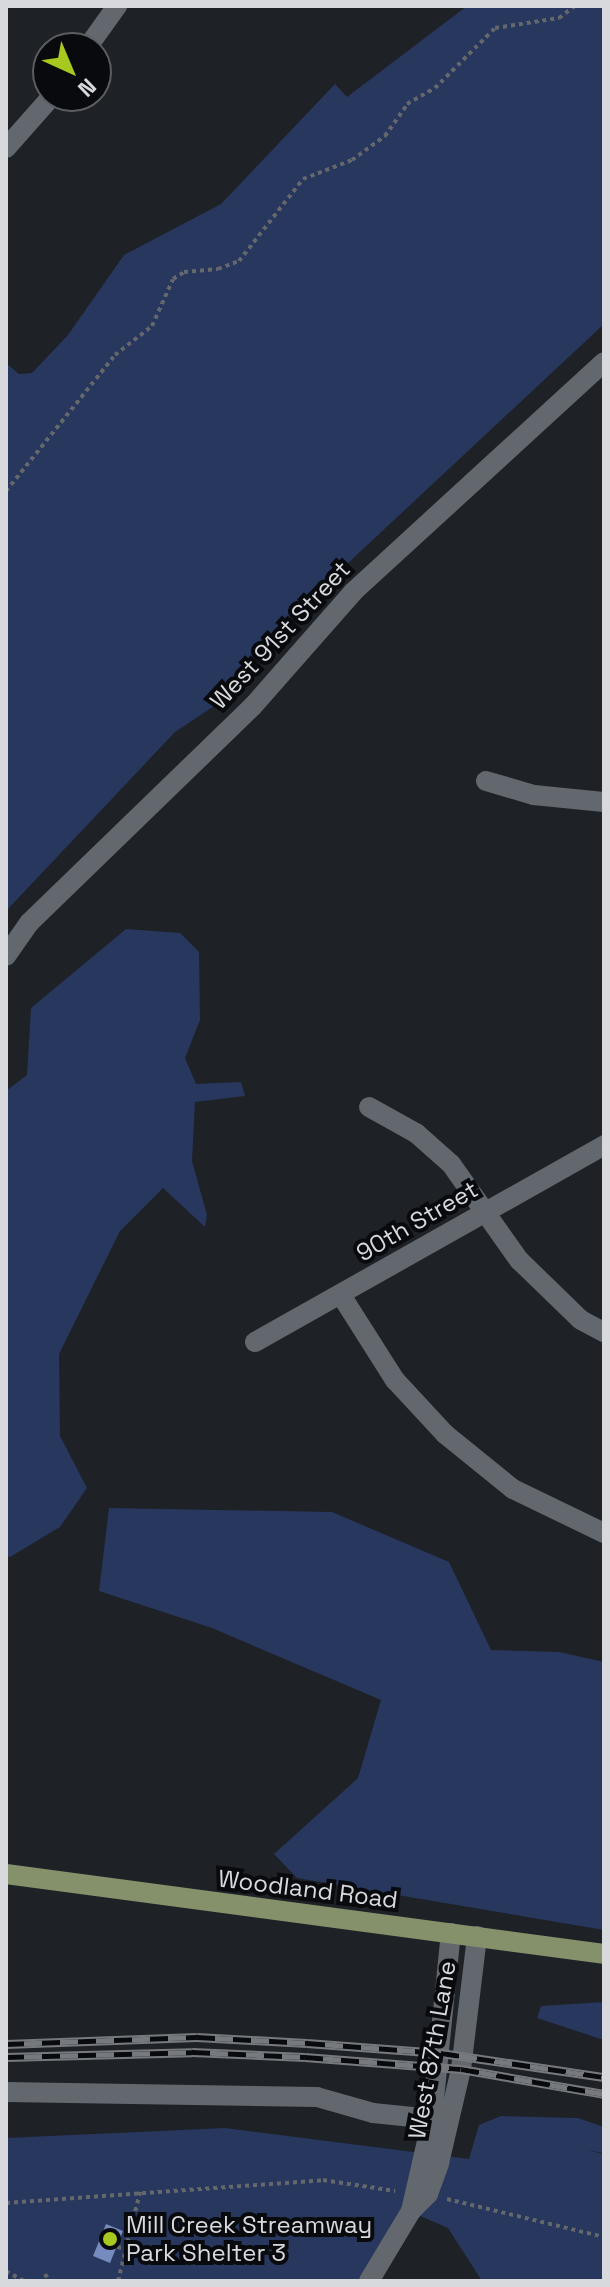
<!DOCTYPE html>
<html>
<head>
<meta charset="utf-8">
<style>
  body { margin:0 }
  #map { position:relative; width:610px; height:2287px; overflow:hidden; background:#1e2126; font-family:"Space Grotesk",sans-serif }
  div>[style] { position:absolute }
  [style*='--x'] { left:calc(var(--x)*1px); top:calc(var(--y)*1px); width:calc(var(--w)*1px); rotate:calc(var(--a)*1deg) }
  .green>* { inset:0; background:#27375d }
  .building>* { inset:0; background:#768cbe }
  .path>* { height:4px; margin-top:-2px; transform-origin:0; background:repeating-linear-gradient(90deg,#64676c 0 4px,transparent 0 8px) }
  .minor>* { height:20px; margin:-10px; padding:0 10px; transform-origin:10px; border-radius:10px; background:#63676e }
  .major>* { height:20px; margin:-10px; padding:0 10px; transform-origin:10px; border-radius:10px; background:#84916a }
  .rail>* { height:9px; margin-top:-4.5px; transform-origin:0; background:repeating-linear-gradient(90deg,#090a0d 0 18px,#76797d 0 36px); box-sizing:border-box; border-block:2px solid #76797d }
  .dots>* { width:22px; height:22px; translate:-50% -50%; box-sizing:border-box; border:4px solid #090a0d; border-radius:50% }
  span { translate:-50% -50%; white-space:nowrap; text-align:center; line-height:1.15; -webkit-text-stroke:8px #090a0d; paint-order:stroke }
  .street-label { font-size:24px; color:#d7d9dd }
  .poi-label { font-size:24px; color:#d7d9dd }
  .left { translate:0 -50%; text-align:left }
  .frame { position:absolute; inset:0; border:8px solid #d7d9dd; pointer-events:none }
  .north { position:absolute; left:32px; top:32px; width:80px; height:80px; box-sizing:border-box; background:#090a0d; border:2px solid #5b5d60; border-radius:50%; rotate:136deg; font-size:22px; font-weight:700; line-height:32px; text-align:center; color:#d7d9dd }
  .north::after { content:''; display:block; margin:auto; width:28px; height:36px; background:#a7c81f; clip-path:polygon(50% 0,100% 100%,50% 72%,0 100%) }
</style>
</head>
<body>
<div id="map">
  <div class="green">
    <div style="clip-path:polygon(467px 6px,604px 6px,604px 324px,271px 635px,220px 702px,175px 732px,6px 911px,6px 363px,19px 374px,32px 373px,68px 335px,124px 255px,221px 204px,335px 84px,347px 97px)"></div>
    <div style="clip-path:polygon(126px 929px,180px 933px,199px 952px,200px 1020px,185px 1058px,196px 1084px,241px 1082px,245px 1096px,195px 1102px,192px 1161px,207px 1215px,205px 1227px,163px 1188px,120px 1231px,59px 1354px,60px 1436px,87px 1488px,60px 1527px,10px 1557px,6px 1555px,6px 1091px,27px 1075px,31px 1008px)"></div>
    <div style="clip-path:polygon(109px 1508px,332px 1512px,449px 1562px,491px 1650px,559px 1652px,604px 1662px,604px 1930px,297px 1878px,274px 1854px,358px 1778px,381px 1700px,212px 1628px,99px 1591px)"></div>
    <div style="clip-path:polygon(604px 2002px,604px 2040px,537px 2018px,541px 2006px)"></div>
    <div style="clip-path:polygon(501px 2116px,578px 2118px,604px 2127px,604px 2153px,586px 2150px,604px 2154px,604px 2281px,482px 2281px,448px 2228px,411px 2212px,369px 2281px,6px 2281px,6px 2138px,225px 2128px,469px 2159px,479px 2125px)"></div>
  </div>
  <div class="building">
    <div style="clip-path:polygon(106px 2224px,123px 2231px,110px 2263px,93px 2256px)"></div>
  </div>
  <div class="path">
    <div style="--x:6;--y:491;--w:174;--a:-51.3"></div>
    <div style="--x:115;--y:355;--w:47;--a:-38.1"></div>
    <div style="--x:152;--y:326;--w:51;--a:-65.9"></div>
    <div style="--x:173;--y:279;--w:13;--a:-32"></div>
    <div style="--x:184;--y:272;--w:34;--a:-5"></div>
    <div style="--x:218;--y:269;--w:22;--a:-21"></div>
    <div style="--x:239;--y:261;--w:104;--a:-52"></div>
    <div style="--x:303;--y:179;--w:53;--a:-21.2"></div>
    <div style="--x:352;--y:160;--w:41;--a:-36"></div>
    <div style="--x:385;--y:136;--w:39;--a:-55"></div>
    <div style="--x:407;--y:104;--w:32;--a:-30"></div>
    <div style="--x:435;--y:88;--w:85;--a:-45"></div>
    <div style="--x:495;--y:28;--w:65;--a:-8.9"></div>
    <div style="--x:559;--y:18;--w:20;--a:-37"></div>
    <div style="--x:447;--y:2199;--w:162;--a:13.6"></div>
    <div style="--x:6;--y:2203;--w:318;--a:-4.1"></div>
    <div style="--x:323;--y:2180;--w:73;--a:8.7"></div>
    <div style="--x:117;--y:2247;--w:23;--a:10"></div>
    <div style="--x:6;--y:2271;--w:21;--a:29"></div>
    <div style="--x:45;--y:2274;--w:8;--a:60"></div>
    <div style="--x:118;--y:2281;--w:92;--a:-76.1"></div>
  </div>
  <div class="minor">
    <div style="--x:87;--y:48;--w:52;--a:-54.5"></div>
    <div style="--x:6;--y:148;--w:69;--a:-48.5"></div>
    <div style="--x:486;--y:781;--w:50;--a:16.3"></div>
    <div style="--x:534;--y:795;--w:70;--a:5.7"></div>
    <div style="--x:6;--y:956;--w:40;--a:-55.1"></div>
    <div style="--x:29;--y:923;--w:312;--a:-44.1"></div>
    <div style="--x:253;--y:706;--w:152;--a:-48.7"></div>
    <div style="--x:353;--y:592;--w:340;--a:-42.5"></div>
    <div style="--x:369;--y:1107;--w:54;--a:29"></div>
    <div style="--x:416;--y:1133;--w:47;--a:41.5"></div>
    <div style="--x:451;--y:1164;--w:118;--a:54.7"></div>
    <div style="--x:519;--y:1260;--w:86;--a:44.1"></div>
    <div style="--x:581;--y:1320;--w:26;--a:28"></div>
    <div style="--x:341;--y:1295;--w:101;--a:57.6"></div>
    <div style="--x:395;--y:1380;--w:74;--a:47.2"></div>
    <div style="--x:445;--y:1434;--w:87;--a:39"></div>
    <div style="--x:513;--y:1489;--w:101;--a:25.8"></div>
    <div style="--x:255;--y:1342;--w:401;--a:-29.4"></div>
    <div style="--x:6;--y:2092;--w:311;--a:0.9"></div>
    <div style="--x:317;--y:2097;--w:58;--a:15.9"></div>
    <div style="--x:373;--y:2113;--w:59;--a:5.8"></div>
    <div style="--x:411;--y:2211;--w:94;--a:-77.1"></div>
    <div style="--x:432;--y:2119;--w:187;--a:-84.2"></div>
    <div style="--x:369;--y:2281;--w:82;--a:-59"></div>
    <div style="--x:411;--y:2211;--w:24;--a:-45"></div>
    <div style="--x:428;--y:2194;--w:33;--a:-70"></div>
    <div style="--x:439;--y:2163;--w:97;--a:-76.8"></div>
    <div style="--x:461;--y:2069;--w:134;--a:-83.1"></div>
  </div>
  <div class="major">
    <div style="--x:6;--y:1874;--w:603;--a:7.62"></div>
  </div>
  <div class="rail">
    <div style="--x:6;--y:2044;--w:191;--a:-2.1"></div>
    <div style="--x:197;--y:2037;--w:110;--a:3.1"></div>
    <div style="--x:307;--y:2043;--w:134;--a:4.3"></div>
    <div style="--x:441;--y:2053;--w:165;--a:8.4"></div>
    <div style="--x:6;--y:2057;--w:186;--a:-1.5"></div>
    <div style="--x:192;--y:2052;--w:113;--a:2.5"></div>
    <div style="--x:305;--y:2057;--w:156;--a:4.4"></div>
    <div style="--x:461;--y:2069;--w:145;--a:9.9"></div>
  </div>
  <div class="dots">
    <div style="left:110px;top:2239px;background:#a7c81f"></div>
  </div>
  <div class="street-label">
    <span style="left:280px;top:635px;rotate:-47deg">West 91st Street</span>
    <span style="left:417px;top:1221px;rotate:-30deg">90th Street</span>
    <span style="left:308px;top:1889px;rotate:7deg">Woodland Road</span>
    <span style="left:432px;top:2050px;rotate:-80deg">West 87th Lane</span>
  </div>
  <div class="poi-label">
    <span class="left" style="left:126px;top:2239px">Mill Creek Streamway<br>Park Shelter 3</span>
  </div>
  <div class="frame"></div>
  <div class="north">N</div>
</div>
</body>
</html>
